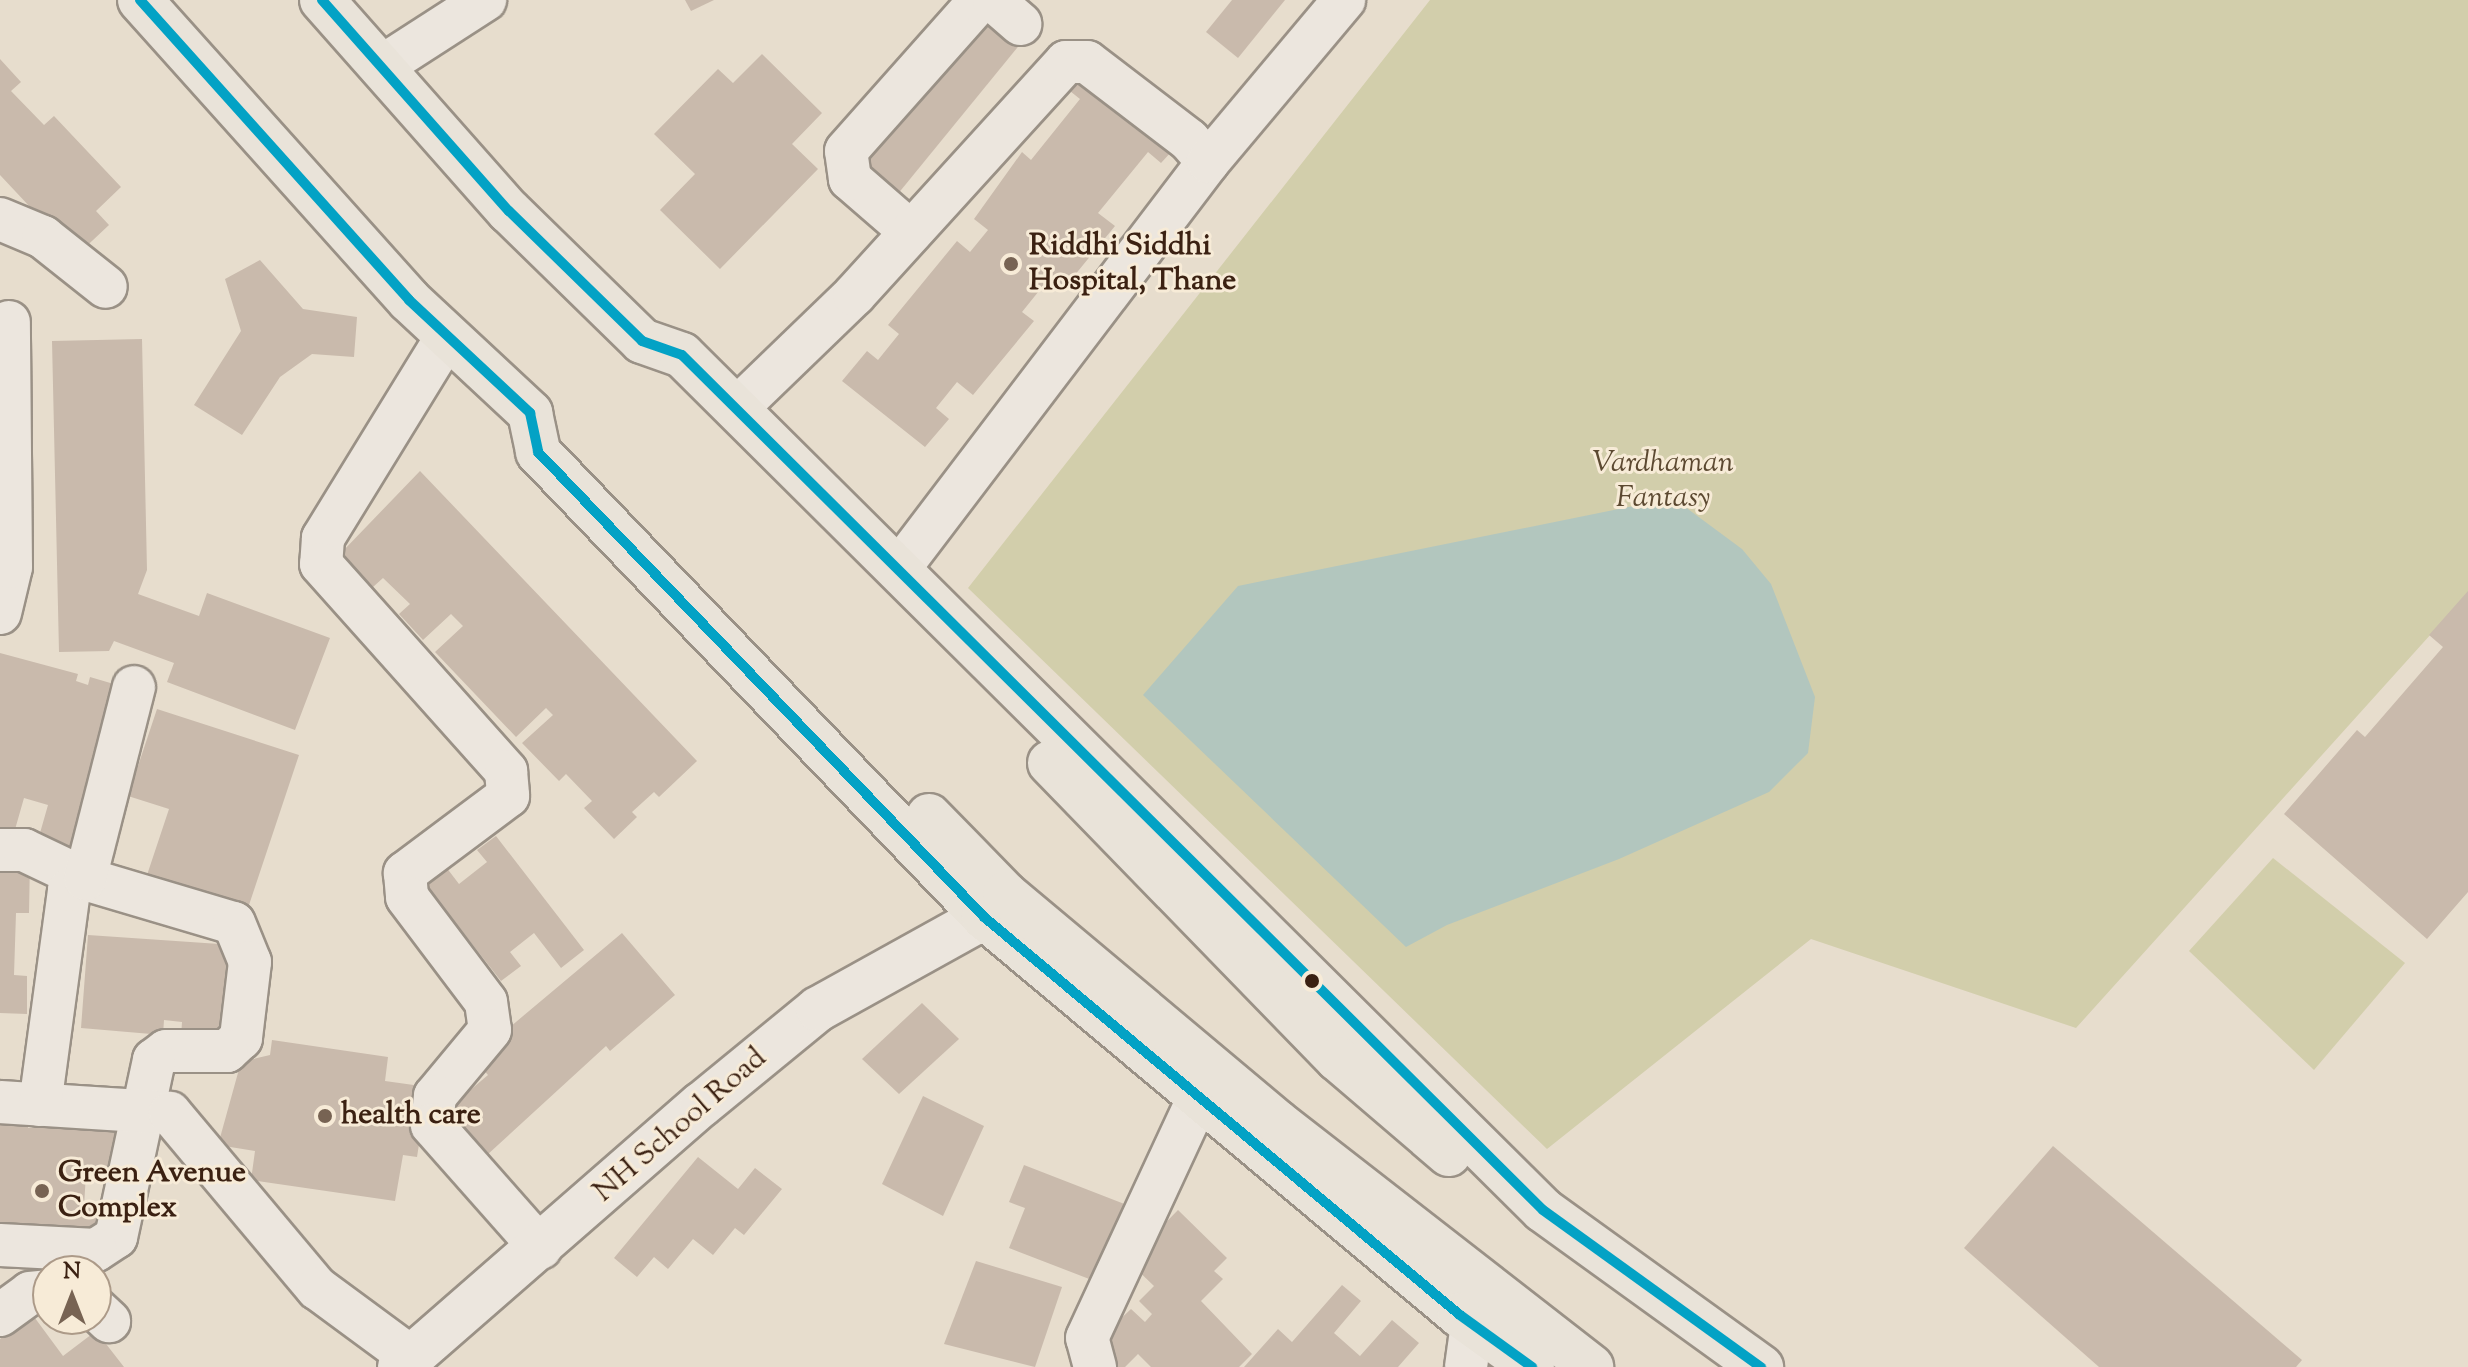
<!DOCTYPE html>
<html>
<head>
<meta charset="utf-8">
<style>
  body { margin:0 }
  #map { position:relative; width:2468px; height:1367px; overflow:hidden; background:#e7ddcd; font-family:"Sorts Mill Goudy",serif }
  div>[style] { position:absolute }
  [style*='--x'] { left:calc(var(--x)*1px); top:calc(var(--y)*1px); width:calc(var(--w)*1px); rotate:calc(var(--a)*1deg) }
  .green>* { inset:0; background:#d2ceab }
  .water>* { inset:0; background:#b2c6be }
  .building>* { inset:0; background:#c9baac }
  .roads { filter:drop-shadow(2px 0 #9a9186) drop-shadow(-2px 0 #9a9186) drop-shadow(0 2px #9a9186) drop-shadow(0 -2px #9a9186) }
  .minor>* { height:42px; margin:-21px; padding:0 21px; transform-origin:21px; border-radius:21px; background:#ece6de }
  .tertiary>* { height:44px; margin:-22px; padding:0 22px; transform-origin:22px; border-radius:22px; background:#ece6de }
  .primary>* { height:44px; margin:-22px; padding:0 22px; transform-origin:22px; border-radius:22px; background:#e9e3d9 }
  .bus-1>* { height:10px; margin:-5px; padding:0 5px; transform-origin:5px; border-radius:5px; background:#03a2c5 }
  .dots>* { width:22px; height:22px; translate:-50% -50%; box-sizing:border-box; border:4px solid #f7ebd7; border-radius:50% }
  span { translate:-50% -50%; white-space:nowrap; text-align:center; line-height:1.15; -webkit-text-stroke:6px #f7ebd7; paint-order:stroke }
  .poi-label { font-size:30px; color:#3b2112; font-weight:700 }
  .left { translate:0 -50%; text-align:left }
  .park-label { font-size:30px; color:#5c4931; font-style:italic }
  .street-label { font-size:30px; color:#3b2112 }
  .north { position:absolute; left:32px; top:1255px; width:80px; height:80px; box-sizing:border-box; background:#f7ebd7; border:2px solid #ac9a88; border-radius:50%; rotate:0deg; font-size:22px; font-weight:700; line-height:32px; text-align:center; color:#3b2112 }
  .north::after { content:''; display:block; margin:auto; width:28px; height:36px; background:#776353; clip-path:polygon(50% 0,100% 100%,50% 72%,0 100%) }
</style>
</head>
<body>
<div id="map">
  <div class="green">
    <div style="clip-path:polygon(1430px 0,2468px 0,2468px 593px,2076px 1028px,1811px 939px,1547px 1149px,968px 588px)"></div>
    <div style="clip-path:polygon(2273px 858px,2405px 963px,2314px 1070px,2189px 951px)"></div>
  </div>
  <div class="water">
    <div style="clip-path:polygon(1673px 498px,1742px 549px,1771px 584px,1815px 697px,1808px 753px,1769px 792px,1619px 859px,1447px 925px,1406px 947px,1143px 695px,1238px 586px)"></div>
  </div>
  <div class="building">
    <div style="clip-path:polygon(685px 0,714px 0,691px 11px)"></div>
    <div style="clip-path:polygon(1232px 0,1285px 0,1238px 58px,1206px 32px)"></div>
    <div style="clip-path:polygon(985px 11px,1021px 43px,897px 195px,861px 165px)"></div>
    <div style="clip-path:polygon(762px 54px,822px 113px,792px 144px,818px 169px,720px 269px,660px 210px,695px 174px,654px 134px,718px 69px,733px 83px)"></div>
    <div style="clip-path:polygon(0 59px,21px 82px,11px 91px,44px 125px,54px 116px,121px 187px,96px 211px,109px 225px,76px 256px,0 175px)"></div>
    <div style="clip-path:polygon(1079px 70px,1172px 151px,1161px 163px,1148px 152px,1098px 213px,1115px 226px,1065px 287px,1051px 276px,1022px 312px,1034px 321px,973px 395px,957px 382px,936px 408px,949px 419px,925px 447px,842px 381px,867px 351px,878px 360px,899px 334px,888px 325px,957px 241px,970px 252px,988px 230px,974px 219px,1022px 152px,1031px 160px,1080px 99px,1065px 87px)"></div>
    <div style="clip-path:polygon(260px 260px,303px 309px,357px 317px,354px 357px,312px 354px,280px 377px,242px 435px,194px 405px,241px 331px,225px 279px)"></div>
    <div style="clip-path:polygon(142px 339px,147px 570px,138px 594px,199px 616px,207px 593px,330px 638px,295px 730px,167px 682px,174px 663px,114px 641px,109px 651px,59px 652px,52px 341px)"></div>
    <div style="clip-path:polygon(420px 471px,697px 761px,659px 797px,654px 792px,632px 812px,637px 817px,614px 839px,584px 808px,592px 801px,566px 774px,559px 781px,522px 743px,553px 715px,546px 708px,516px 737px,435px 652px,463px 626px,451px 614px,423px 640px,399px 614px,410px 604px,383px 578px,373px 587px,341px 553px)"></div>
    <div style="clip-path:polygon(2468px 591px,2468px 892px,2427px 939px,2284px 814px,2357px 730px,2365px 737px,2443px 647px,2429px 635px)"></div>
    <div style="clip-path:polygon(0 653px,78px 674px,76px 681px,88px 685px,90px 677px,124px 687px,78px 851px,38px 840px,48px 805px,24px 798px,14px 833px,0 829px)"></div>
    <div style="clip-path:polygon(157px 709px,299px 755px,246px 914px,145px 881px,169px 809px,128px 796px)"></div>
    <div style="clip-path:polygon(496px 836px,584px 950px,561px 968px,534px 933px,510px 952px,521px 966px,501px 981px,425px 884px,446px 867px,459px 884px,487px 862px,477px 850px)"></div>
    <div style="clip-path:polygon(0 859px,30px 860px,29px 913px,16px 913px,14px 975px,27px 976px,27px 1014px,0 1013px)"></div>
    <div style="clip-path:polygon(622px 933px,675px 995px,610px 1051px,606px 1046px,487px 1155px,448px 1109px,488px 1075px,473px 1058px)"></div>
    <div style="clip-path:polygon(88px 935px,234px 945px,227px 1040px,181px 1037px,182px 1022px,164px 1020px,163px 1035px,81px 1028px)"></div>
    <div style="clip-path:polygon(922px 1003px,959px 1039px,899px 1094px,862px 1059px)"></div>
    <div style="clip-path:polygon(272px 1040px,388px 1057px,385px 1081px,428px 1087px,417px 1157px,403px 1155px,395px 1201px,251px 1180px,255px 1151px,218px 1145px,241px 1062px,270px 1055px)"></div>
    <div style="clip-path:polygon(923px 1096px,984px 1126px,943px 1216px,882px 1184px)"></div>
    <div style="clip-path:polygon(0 1118px,28px 1119px,28px 1128px,130px 1128px,127px 1176px,86px 1173px,84px 1207px,108px 1209px,105px 1241px,0 1233px)"></div>
    <div style="clip-path:polygon(2053px 1146px,2302px 1360px,2296px 1367px,2099px 1367px,1964px 1248px)"></div>
    <div style="clip-path:polygon(698px 1157px,738px 1189px,755px 1168px,782px 1189px,744px 1235px,735px 1228px,713px 1255px,693px 1239px,668px 1269px,654px 1257px,637px 1277px,614px 1258px)"></div>
    <div style="clip-path:polygon(1024px 1165px,1127px 1205px,1097px 1282px,1009px 1248px,1025px 1208px,1009px 1202px)"></div>
    <div style="clip-path:polygon(1178px 1210px,1227px 1258px,1214px 1271px,1223px 1279px,1201px 1301px,1252px 1354px,1239px 1367px,1151px 1367px,1138px 1354px,1125px 1367px,1115px 1367px,1093px 1345px,1131px 1309px,1145px 1322px,1152px 1314px,1139px 1301px,1154px 1286px,1128px 1261px)"></div>
    <div style="clip-path:polygon(976px 1261px,1062px 1287px,1035px 1367px,944px 1344px)"></div>
    <div style="clip-path:polygon(1342px 1285px,1361px 1301px,1334px 1333px,1360px 1356px,1392px 1320px,1419px 1343px,1398px 1367px,1244px 1367px,1278px 1329px,1292px 1342px)"></div>
    <div style="clip-path:polygon(32px 1314px,63px 1356px,96px 1331px,124px 1367px,0 1367px,0 1339px)"></div>
  </div>
  <div class="roads">
    <div class="minor">
      <div style="--x:381;--y:67;--w:124;--a:-32.8"></div>
      <div style="--x:0;--y:219;--w:47;--a:22.7"></div>
      <div style="--x:43;--y:237;--w:80;--a:38.4"></div>
      <div style="--x:911;--y:232;--w:81;--a:-139"></div>
      <div style="--x:850;--y:179;--w:28;--a:-98"></div>
      <div style="--x:846;--y:151;--w:200;--a:-48.4"></div>
      <div style="--x:979;--y:1;--w:15;--a:0"></div>
      <div style="--x:994;--y:1;--w:35;--a:41"></div>
      <div style="--x:446;--y:338;--w:235;--a:121.6"></div>
      <div style="--x:323;--y:538;--w:26;--a:94"></div>
      <div style="--x:321;--y:564;--w:278;--a:48.2"></div>
      <div style="--x:506;--y:771;--w:25;--a:85"></div>
      <div style="--x:508;--y:796;--w:129;--a:143.2"></div>
      <div style="--x:405;--y:873;--w:24;--a:85"></div>
      <div style="--x:407;--y:897;--w:131;--a:53"></div>
      <div style="--x:486;--y:1002;--w:28;--a:82"></div>
      <div style="--x:490;--y:1030;--w:86;--a:129.8"></div>
      <div style="--x:435;--y:1096;--w:29;--a:96"></div>
      <div style="--x:432;--y:1125;--w:164;--a:48.5"></div>
      <div style="--x:736;--y:409;--w:164;--a:-44"></div>
      <div style="--x:854;--y:295;--w:315;--a:-47.7"></div>
      <div style="--x:1066;--y:62;--w:21;--a:0"></div>
      <div style="--x:1087;--y:62;--w:128;--a:37.4"></div>
      <div style="--x:1189;--y:140;--w:29;--a:49"></div>
      <div style="--x:898;--y:570;--w:512;--a:-52.77"></div>
      <div style="--x:1208;--y:162;--w:212;--a:-50"></div>
      <div style="--x:0;--y:613;--w:47;--a:-76.6"></div>
      <div style="--x:11;--y:567;--w:245;--a:-90.5"></div>
      <div style="--x:0;--y:850;--w:24;--a:0"></div>
      <div style="--x:24;--y:850;--w:68;--a:25.4"></div>
      <div style="--x:85;--y:879;--w:155;--a:16.5"></div>
      <div style="--x:234;--y:923;--w:42;--a:67.7"></div>
      <div style="--x:250;--y:962;--w:77;--a:96.8"></div>
      <div style="--x:241;--y:1038;--w:19;--a:137"></div>
      <div style="--x:227;--y:1051;--w:61;--a:180"></div>
      <div style="--x:166;--y:1051;--w:15;--a:143"></div>
      <div style="--x:154;--y:1060;--w:181;--a:102.1"></div>
      <div style="--x:116;--y:1237;--w:24;--a:147"></div>
      <div style="--x:96;--y:1250;--w:96;--a:-177"></div>
      <div style="--x:0;--y:1102;--w:170;--a:3.7"></div>
      <div style="--x:170;--y:1113;--w:229;--a:50"></div>
      <div style="--x:317;--y:1288;--w:118;--a:36.4"></div>
      <div style="--x:40;--y:1105;--w:217;--a:-82.3"></div>
      <div style="--x:69;--y:890;--w:19;--a:-35"></div>
      <div style="--x:85;--y:879;--w:198;--a:-75.7"></div>
      <div style="--x:96;--y:1309;--w:18;--a:43"></div>
      <div style="--x:0;--y:1315;--w:37;--a:-36"></div>
      <div style="--x:30;--y:1293;--w:18;--a:-6"></div>
      <div style="--x:1095;--y:1367;--w:30;--a:-105"></div>
      <div style="--x:1087;--y:1338;--w:266;--a:-65.1"></div>
      <div style="--x:1466;--y:1367;--w:43;--a:-82.1"></div>
    </div>
    <div class="tertiary">
      <div style="--x:400;--y:1367;--w:400;--a:-41.1"></div>
      <div style="--x:702;--y:1104;--w:150;--a:-39.3"></div>
      <div style="--x:818;--y:1009;--w:190;--a:-29"></div>
    </div>
    <div class="primary">
      <div style="--x:140;--y:0;--w:403;--a:48.1"></div>
      <div style="--x:409;--y:300;--w:166;--a:43"></div>
      <div style="--x:530;--y:413;--w:40;--a:78"></div>
      <div style="--x:538;--y:452;--w:644;--a:46.19"></div>
      <div style="--x:984;--y:917;--w:620;--a:39.9"></div>
      <div style="--x:1460;--y:1315;--w:89;--a:35.8"></div>
      <div style="--x:322;--y:0;--w:282;--a:48.5"></div>
      <div style="--x:509;--y:211;--w:186;--a:44.3"></div>
      <div style="--x:642;--y:341;--w:42;--a:19.3"></div>
      <div style="--x:682;--y:355;--w:1213;--a:44.8"></div>
      <div style="--x:1543;--y:1210;--w:269;--a:35.8"></div>
      <div style="--x:1050;--y:763;--w:413;--a:45.8"></div>
      <div style="--x:1338;--y:1059;--w:146;--a:40.6"></div>
      <div style="--x:929;--y:816;--w:109;--a:45.7"></div>
      <div style="--x:1005;--y:894;--w:356;--a:40"></div>
      <div style="--x:1278;--y:1123;--w:397;--a:37.9"></div>
    </div>
  </div>
  <div class="bus-1">
    <div style="--x:140;--y:0;--w:403;--a:48.1"></div>
    <div style="--x:409;--y:300;--w:166;--a:43"></div>
    <div style="--x:530;--y:413;--w:40;--a:78"></div>
    <div style="--x:538;--y:452;--w:644;--a:46.19"></div>
    <div style="--x:984;--y:917;--w:620;--a:39.9"></div>
    <div style="--x:1460;--y:1315;--w:89;--a:35.8"></div>
    <div style="--x:322;--y:0;--w:282;--a:48.5"></div>
    <div style="--x:509;--y:211;--w:186;--a:44.3"></div>
    <div style="--x:642;--y:341;--w:42;--a:19.3"></div>
    <div style="--x:682;--y:355;--w:1213;--a:44.8"></div>
    <div style="--x:1543;--y:1210;--w:269;--a:35.8"></div>
  </div>
  <div class="dots">
    <div style="left:1011px;top:264px;background:#776353"></div>
    <div style="left:1312px;top:981px;background:#3b2112"></div>
    <div style="left:325px;top:1116px;background:#776353"></div>
    <div style="left:42px;top:1191px;background:#776353"></div>
  </div>
  <div class="poi-label">
    <span class="left" style="left:1029px;top:264px">Riddhi Siddhi<br>Hospital, Thane</span>
    <span class="left" style="left:341px;top:1116px">health care</span>
    <span class="left" style="left:58px;top:1191px">Green Avenue<br>Complex</span>
  </div>
  <div class="park-label">
    <span style="left:1663px;top:481px">Vardhaman<br>Fantasy</span>
  </div>
  <div class="street-label">
    <span style="left:681px;top:1126px;rotate:-41deg">NH School Road</span>
  </div>
  <div class="north">N</div>
</div>
</body>
</html>
